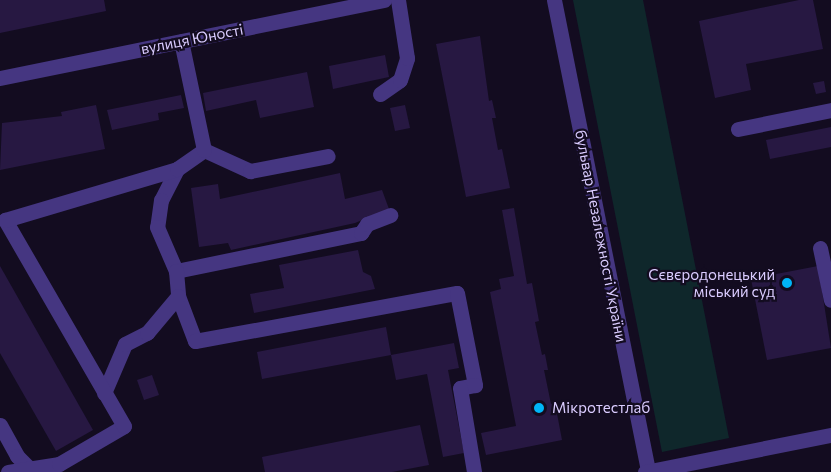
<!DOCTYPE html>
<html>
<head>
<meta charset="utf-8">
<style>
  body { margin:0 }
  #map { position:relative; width:831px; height:472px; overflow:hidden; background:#130c20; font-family:Commissioner,sans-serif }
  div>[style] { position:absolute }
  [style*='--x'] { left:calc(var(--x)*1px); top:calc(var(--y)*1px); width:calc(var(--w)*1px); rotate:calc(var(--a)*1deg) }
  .green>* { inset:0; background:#0f272b }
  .building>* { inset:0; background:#271842 }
  .minor>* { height:15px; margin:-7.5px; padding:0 7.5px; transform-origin:7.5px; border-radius:7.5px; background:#453681 }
  .dots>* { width:16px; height:16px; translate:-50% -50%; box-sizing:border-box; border:3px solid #130c20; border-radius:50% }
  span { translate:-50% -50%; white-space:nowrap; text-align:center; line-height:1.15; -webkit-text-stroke:4.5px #130c20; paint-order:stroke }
  .street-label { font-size:15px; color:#daccff }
  .poi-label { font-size:15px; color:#daccff }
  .right { translate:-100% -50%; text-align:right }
  .left { translate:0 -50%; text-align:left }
</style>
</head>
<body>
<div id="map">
  <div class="green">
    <div style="clip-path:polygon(573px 0,643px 0,729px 438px,662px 452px)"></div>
  </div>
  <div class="building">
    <div style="clip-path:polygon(0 0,104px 0,106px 11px,0 33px)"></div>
    <div style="clip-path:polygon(799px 0,813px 0,823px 49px,746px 64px,751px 90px,715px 98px,699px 21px)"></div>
    <div style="clip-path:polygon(480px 36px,489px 101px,492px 100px,496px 118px,492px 118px,498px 150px,502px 149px,510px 188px,466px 197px,436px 44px)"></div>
    <div style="clip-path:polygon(385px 55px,389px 77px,333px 89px,329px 66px)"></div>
    <div style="clip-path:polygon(307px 72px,314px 107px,260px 118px,256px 100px,206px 111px,203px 93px)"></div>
    <div style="clip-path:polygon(824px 81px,826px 92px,816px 94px,813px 83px)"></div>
    <div style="clip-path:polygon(181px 95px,184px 108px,158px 113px,159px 120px,112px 130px,107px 110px)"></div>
    <div style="clip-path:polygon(96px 105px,105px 149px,0 170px,2px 123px,62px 116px,61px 112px)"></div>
    <div style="clip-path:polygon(405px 105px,410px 128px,395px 131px,390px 108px)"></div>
    <div style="clip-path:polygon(831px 127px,831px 147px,770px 159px,766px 140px)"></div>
    <div style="clip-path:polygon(340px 173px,345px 199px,382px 190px,389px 209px,355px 223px,231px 250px,228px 243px,199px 247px,191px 188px,218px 184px,220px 199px)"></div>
    <div style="clip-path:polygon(514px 208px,527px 284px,532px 283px,539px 321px,535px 322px,542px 355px,545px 354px,548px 370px,544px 370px,551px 404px,555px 403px,562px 440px,486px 455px,481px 433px,516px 426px,490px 292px,501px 289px,499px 279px,514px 276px,502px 210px)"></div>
    <div style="clip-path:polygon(358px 250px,363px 272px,371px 276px,375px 289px,254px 313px,250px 294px,284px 288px,279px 265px)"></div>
    <div style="clip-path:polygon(0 266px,93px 430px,56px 451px,0 353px)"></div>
    <div style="clip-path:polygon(818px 266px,831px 348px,767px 360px,751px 279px)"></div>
    <div style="clip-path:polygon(386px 327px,391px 355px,454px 343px,459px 368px,448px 370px,464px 453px,443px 457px,427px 374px,396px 380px,391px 355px,262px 379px,257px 352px)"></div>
    <div style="clip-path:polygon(152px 375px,159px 395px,144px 400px,137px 380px)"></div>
    <div style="clip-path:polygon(420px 425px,429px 465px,392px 472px,265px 472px,262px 457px)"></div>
  </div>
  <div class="minor">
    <div style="--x:554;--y:0;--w:481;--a:78.7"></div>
    <div style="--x:0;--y:78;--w:392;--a:-11.5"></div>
    <div style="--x:380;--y:94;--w:24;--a:-35"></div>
    <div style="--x:400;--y:80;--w:23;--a:-72"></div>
    <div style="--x:407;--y:58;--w:59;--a:-98.8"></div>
    <div style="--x:738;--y:129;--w:95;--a:-11.5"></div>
    <div style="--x:204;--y:150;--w:51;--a:24.5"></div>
    <div style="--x:250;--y:171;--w:79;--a:-10.9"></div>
    <div style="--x:177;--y:169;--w:35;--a:117"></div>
    <div style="--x:161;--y:200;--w:27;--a:98"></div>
    <div style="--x:157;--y:227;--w:48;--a:66.6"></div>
    <div style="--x:176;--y:271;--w:189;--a:-11.6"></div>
    <div style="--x:361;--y:233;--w:11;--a:-56"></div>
    <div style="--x:367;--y:224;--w:25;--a:-21"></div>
    <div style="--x:820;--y:248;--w:53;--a:78.1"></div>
    <div style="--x:176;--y:271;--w:25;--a:85"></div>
    <div style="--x:178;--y:296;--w:48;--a:69.3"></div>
    <div style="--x:195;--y:341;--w:266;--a:-10.4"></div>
    <div style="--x:457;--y:293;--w:94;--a:78.9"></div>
    <div style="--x:475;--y:385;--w:15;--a:169"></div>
    <div style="--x:460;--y:388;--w:85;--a:80.5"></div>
    <div style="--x:104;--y:393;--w:53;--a:-66.8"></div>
    <div style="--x:125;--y:344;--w:25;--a:-27"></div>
    <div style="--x:147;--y:333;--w:48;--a:-50"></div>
    <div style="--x:0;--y:425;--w:35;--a:61"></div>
    <div style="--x:17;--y:456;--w:17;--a:45"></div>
    <div style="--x:8;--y:472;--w:52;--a:-8.9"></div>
    <div style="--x:59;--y:464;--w:75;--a:-30.3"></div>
    <div style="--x:124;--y:426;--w:238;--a:-120"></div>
    <div style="--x:5;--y:220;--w:179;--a:-16.5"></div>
    <div style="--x:177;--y:169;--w:33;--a:-35"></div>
    <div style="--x:204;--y:150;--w:111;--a:-101.9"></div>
    <div style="--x:645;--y:472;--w:190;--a:-11.3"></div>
  </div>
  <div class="dots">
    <div style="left:787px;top:283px;background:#00b5f7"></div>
    <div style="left:539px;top:408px;background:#00b5f7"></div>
  </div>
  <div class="street-label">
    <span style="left:192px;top:39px;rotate:-11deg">вулиця Юності</span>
    <span style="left:601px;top:236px;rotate:79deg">бульвар Незалежності України</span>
  </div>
  <div class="poi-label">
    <span class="right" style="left:775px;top:283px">Сєвєродонецький<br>міський суд</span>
    <span class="left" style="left:552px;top:408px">Мікротестлаб</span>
  </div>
</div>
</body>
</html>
